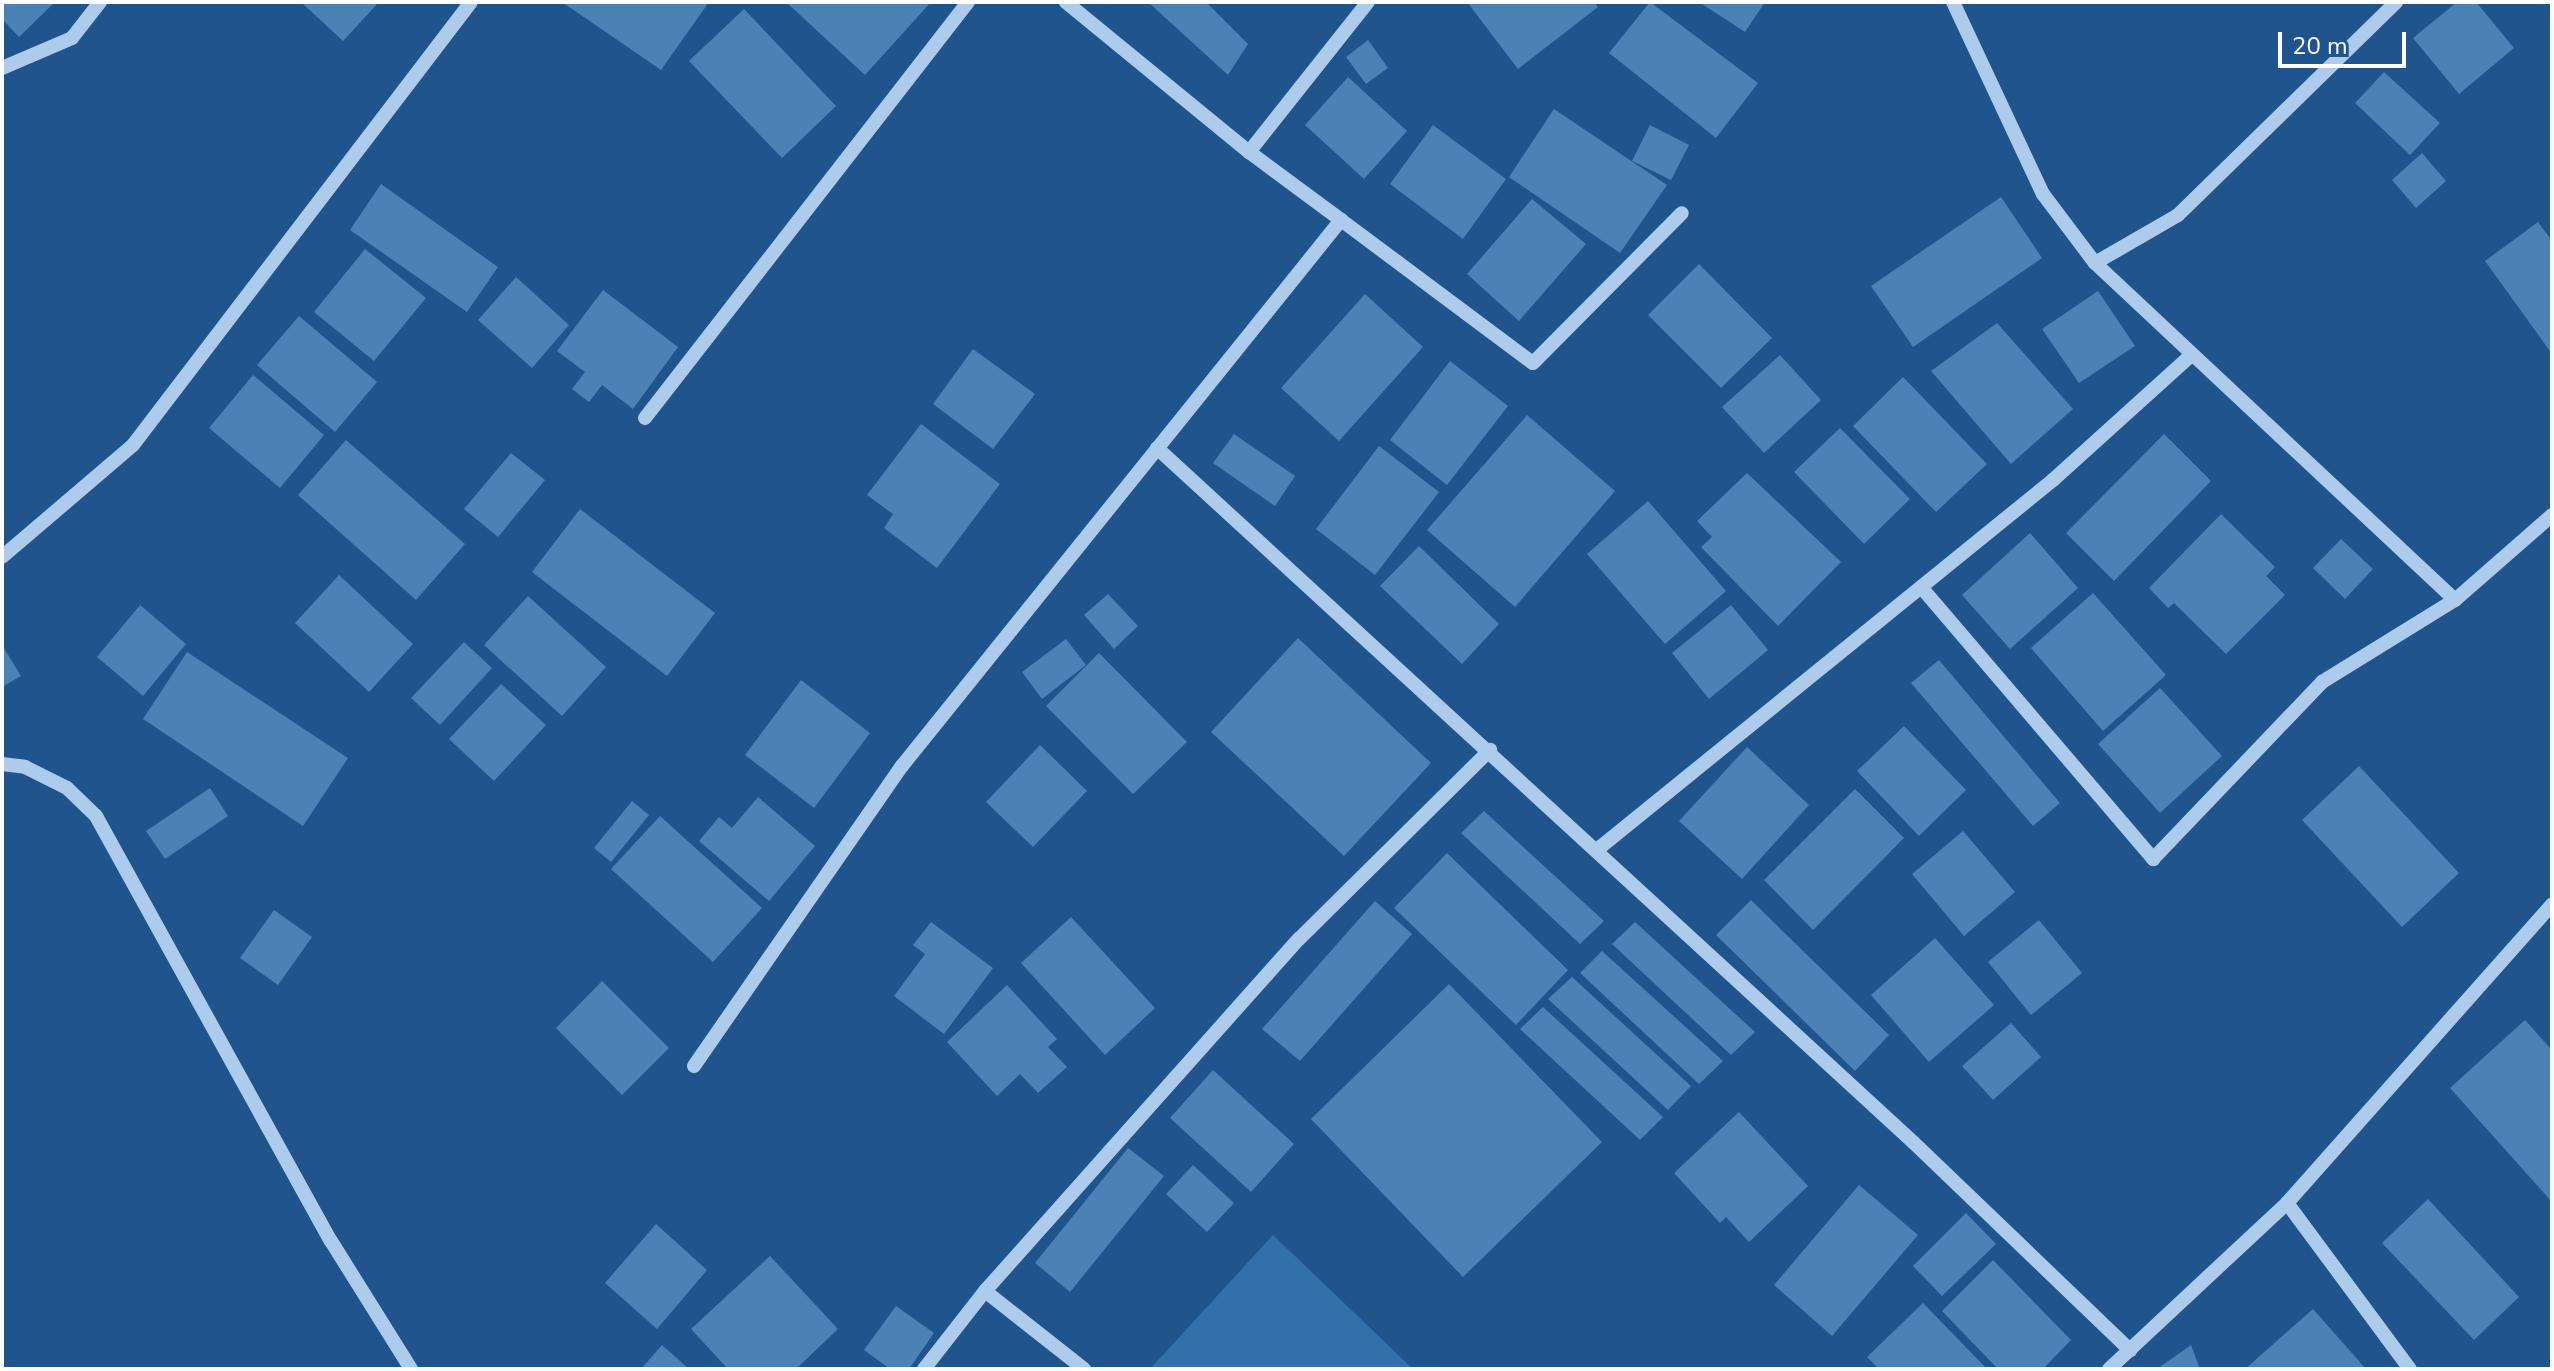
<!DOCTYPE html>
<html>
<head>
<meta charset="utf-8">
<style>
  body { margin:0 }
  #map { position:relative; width:2554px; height:1371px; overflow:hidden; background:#1f548d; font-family:"Nunito Sans",sans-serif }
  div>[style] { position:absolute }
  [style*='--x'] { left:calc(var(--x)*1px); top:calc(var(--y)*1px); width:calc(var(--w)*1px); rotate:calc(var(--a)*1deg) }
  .green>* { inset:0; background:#336faa }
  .building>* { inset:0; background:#4c81b6 }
  .minor>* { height:14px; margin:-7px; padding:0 7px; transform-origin:7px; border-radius:7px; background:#adccec }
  span { translate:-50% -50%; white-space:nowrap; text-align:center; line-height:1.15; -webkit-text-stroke:7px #1f548d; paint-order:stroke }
  .frame { position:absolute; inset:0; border:4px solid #fff; pointer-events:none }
  .scale { position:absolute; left:2278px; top:32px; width:128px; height:36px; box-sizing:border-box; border:4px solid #fff; border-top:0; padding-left:10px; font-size:24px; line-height:28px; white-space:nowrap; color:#fff; -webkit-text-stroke:6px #1f548d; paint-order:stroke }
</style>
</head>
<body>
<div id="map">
  <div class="green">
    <div style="clip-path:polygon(1273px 1235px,1413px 1369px,1150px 1369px)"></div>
  </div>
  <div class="building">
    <div style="clip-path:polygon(2px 2px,55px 2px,19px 37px,2px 19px)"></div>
    <div style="clip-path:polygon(301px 2px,379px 2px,343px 41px)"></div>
    <div style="clip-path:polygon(562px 2px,709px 2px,661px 70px)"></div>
    <div style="clip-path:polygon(786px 2px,931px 2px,865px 75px)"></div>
    <div style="clip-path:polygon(1148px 2px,1206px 2px,1248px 44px,1228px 75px)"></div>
    <div style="clip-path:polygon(1467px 2px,1594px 2px,1598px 7px,1518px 69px)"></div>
    <div style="clip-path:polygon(1650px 2px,1758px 83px,1716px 138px,1609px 53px)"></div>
    <div style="clip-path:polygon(1699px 2px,1765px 2px,1745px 32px)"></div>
    <div style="clip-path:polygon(2457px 2px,2476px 2px,2514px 48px,2459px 94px,2413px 38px)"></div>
    <div style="clip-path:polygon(744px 9px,836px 106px,782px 158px,689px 61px)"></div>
    <div style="clip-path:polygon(1368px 40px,1388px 68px,1366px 84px,1346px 57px)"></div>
    <div style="clip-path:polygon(2384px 72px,2440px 123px,2410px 155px,2355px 103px)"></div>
    <div style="clip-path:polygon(1348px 77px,1407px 131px,1364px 179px,1305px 125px)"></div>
    <div style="clip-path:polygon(1554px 109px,1667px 185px,1620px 253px,1509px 177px)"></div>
    <div style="clip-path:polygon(1433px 125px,1506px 179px,1463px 239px,1390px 184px)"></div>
    <div style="clip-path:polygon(1650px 125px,1689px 145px,1671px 180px,1632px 161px)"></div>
    <div style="clip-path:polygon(2422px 153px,2446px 181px,2416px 208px,2392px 180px)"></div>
    <div style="clip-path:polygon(381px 184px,498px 267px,467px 312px,350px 230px)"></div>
    <div style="clip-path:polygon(2001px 197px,2042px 258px,1913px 347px,1871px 286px)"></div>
    <div style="clip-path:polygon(1532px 199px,1586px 244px,1519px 321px,1467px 274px)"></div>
    <div style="clip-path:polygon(2538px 222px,2552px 241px,2552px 354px,2485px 261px)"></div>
    <div style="clip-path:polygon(365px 249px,426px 298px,374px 361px,314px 312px)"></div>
    <div style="clip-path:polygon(1699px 264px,1772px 338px,1721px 388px,1648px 315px)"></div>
    <div style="clip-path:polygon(516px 277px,569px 325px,532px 368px,478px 320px)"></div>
    <div style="clip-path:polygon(603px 290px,678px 347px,633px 409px,602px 385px,589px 402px,572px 389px,585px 372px,557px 351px)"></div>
    <div style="clip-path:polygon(2098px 291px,2135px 346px,2079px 383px,2042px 329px)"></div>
    <div style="clip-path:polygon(1365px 294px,1423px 347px,1339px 441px,1281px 388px)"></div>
    <div style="clip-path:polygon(299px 316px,377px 382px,335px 432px,257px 365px)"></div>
    <div style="clip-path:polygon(1997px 323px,2073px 409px,2011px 464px,1931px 371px)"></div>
    <div style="clip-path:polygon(973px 349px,1035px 394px,993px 449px,933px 404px)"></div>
    <div style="clip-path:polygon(1780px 355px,1821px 400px,1764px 453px,1722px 407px)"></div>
    <div style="clip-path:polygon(1450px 361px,1508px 406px,1447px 485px,1390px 440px)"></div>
    <div style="clip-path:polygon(253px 375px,324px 435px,280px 488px,209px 428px)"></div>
    <div style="clip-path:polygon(1903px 377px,1987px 464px,1936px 512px,1853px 426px)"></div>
    <div style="clip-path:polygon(1527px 415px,1615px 491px,1515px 607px,1427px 530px)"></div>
    <div style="clip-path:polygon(921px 424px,1000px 484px,937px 568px,884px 528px,893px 514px,867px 495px)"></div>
    <div style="clip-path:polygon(1840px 428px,1910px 499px,1864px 544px,1794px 472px)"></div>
    <div style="clip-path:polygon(1234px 434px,1295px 476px,1275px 506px,1213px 463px)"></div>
    <div style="clip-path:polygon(2164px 434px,2211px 481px,2114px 581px,2066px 533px)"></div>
    <div style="clip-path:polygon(346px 440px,465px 544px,416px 600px,298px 495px)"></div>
    <div style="clip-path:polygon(1379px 446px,1439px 492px,1375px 575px,1316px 529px)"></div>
    <div style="clip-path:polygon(511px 453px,545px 480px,498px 537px,464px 509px)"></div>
    <div style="clip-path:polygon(1747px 473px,1841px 562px,1778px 626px,1701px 547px,1712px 537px,1697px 521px)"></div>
    <div style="clip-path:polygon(1648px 501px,1726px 591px,1665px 644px,1587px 554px)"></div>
    <div style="clip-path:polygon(580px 509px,715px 613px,667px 676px,532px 572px)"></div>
    <div style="clip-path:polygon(2221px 514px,2275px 567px,2266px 576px,2285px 595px,2226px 654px,2174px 603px,2168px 608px,2149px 588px)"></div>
    <div style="clip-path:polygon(2030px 533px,2078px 588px,2010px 649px,1962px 595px)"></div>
    <div style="clip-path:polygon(2341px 539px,2373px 569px,2345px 599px,2313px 568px)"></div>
    <div style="clip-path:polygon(1419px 546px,1499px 624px,1462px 664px,1380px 586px)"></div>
    <div style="clip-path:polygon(339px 575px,413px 644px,369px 692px,295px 623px)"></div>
    <div style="clip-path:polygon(2093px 593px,2166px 675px,2103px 731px,2031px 648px)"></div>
    <div style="clip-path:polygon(1108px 594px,1138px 626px,1114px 649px,1084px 615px)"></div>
    <div style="clip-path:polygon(528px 596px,606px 667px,562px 716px,484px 645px)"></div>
    <div style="clip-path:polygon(140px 605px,186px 644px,143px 696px,97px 657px)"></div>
    <div style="clip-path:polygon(1731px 605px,1768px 650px,1709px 699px,1672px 653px)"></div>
    <div style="clip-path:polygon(1298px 638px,1431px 763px,1344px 856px,1211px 732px)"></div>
    <div style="clip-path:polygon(1066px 639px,1086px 665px,1042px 699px,1022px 672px)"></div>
    <div style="clip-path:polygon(464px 642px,492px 668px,440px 725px,411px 698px)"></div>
    <div style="clip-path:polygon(2px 645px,21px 676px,2px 687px)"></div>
    <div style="clip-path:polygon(187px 652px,348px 758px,303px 826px,143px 719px)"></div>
    <div style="clip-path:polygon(1099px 653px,1187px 742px,1133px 794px,1046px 706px)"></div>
    <div style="clip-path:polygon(1939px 660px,2060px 803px,2033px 826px,1911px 683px)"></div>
    <div style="clip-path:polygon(801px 680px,870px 733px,814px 808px,745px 755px)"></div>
    <div style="clip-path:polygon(501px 684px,546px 725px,494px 781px,449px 739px)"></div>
    <div style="clip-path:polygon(2160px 688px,2222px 756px,2160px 813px,2098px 744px)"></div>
    <div style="clip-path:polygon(1904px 726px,1966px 790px,1919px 836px,1857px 771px)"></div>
    <div style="clip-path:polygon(1040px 745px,1087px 791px,1033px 847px,986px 802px)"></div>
    <div style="clip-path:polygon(1747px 747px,1809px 805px,1742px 879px,1679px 821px)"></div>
    <div style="clip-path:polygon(2359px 766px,2459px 873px,2402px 927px,2302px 820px)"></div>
    <div style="clip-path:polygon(210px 788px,228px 816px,165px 859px,146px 831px)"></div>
    <div style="clip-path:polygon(1855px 789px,1904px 838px,1813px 930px,1764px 880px)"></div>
    <div style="clip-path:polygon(758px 797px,815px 846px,769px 901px,699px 841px,719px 817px,732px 828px)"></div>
    <div style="clip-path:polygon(632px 801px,649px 815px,611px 862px,594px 848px)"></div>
    <div style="clip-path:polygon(1484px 811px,1604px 921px,1580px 944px,1461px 833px)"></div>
    <div style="clip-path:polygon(660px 816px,762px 908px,713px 962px,611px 869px)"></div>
    <div style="clip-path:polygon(1963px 831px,2015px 892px,1964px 936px,1912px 874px)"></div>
    <div style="clip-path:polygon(1447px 853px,1568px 970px,1516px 1025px,1394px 908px)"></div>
    <div style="clip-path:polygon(1751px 900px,1889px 1035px,1855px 1071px,1716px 935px)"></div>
    <div style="clip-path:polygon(1375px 901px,1412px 934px,1300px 1061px,1262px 1029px)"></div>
    <div style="clip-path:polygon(274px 910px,312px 937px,278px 985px,240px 958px)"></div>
    <div style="clip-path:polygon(1071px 917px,1155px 1008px,1105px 1055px,1021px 963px)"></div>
    <div style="clip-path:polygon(2039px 920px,2082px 973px,2031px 1015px,1988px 962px)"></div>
    <div style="clip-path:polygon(931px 922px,993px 968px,944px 1034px,894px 996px,925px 954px,913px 945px)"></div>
    <div style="clip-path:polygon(1635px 922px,1755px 1032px,1731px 1055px,1612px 944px)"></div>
    <div style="clip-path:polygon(1935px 938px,1994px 1005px,1929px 1062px,1871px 995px)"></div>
    <div style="clip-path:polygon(1602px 951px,1723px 1061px,1699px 1084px,1580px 973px)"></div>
    <div style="clip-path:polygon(1572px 977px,1691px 1086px,1668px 1110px,1548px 999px)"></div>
    <div style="clip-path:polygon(602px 981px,669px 1048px,622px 1095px,556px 1028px)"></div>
    <div style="clip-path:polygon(1449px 984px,1602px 1142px,1463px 1277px,1311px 1119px)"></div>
    <div style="clip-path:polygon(1007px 985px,1057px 1039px,1048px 1047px,1067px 1067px,1038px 1093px,1020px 1074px,997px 1096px,947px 1042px)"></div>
    <div style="clip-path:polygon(1543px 1007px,1663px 1117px,1640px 1140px,1520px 1029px)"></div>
    <div style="clip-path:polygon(2525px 1020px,2552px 1050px,2552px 1202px,2450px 1088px)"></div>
    <div style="clip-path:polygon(2011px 1023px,2041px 1057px,1993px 1100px,1962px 1066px)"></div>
    <div style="clip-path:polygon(1213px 1070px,1294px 1144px,1251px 1192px,1170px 1118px)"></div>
    <div style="clip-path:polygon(1739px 1112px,1808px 1186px,1749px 1242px,1726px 1217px,1720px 1223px,1674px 1173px)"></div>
    <div style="clip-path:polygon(1128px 1148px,1164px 1176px,1070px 1292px,1035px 1263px)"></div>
    <div style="clip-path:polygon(1193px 1165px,1234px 1203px,1207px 1232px,1166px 1194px)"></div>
    <div style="clip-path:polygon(1859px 1185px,1918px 1235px,1832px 1336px,1774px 1285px)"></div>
    <div style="clip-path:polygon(2428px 1199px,2519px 1297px,2474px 1340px,2382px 1243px)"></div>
    <div style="clip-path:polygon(1966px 1213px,1996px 1244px,1942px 1296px,1913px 1266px)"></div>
    <div style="clip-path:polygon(656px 1224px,707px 1270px,657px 1329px,605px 1283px)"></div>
    <div style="clip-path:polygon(770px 1256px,838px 1329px,796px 1369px,728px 1369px,691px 1329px)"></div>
    <div style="clip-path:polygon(1993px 1260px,2071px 1340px,2043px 1369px,1998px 1369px,1942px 1311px)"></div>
    <div style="clip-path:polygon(1923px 1303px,1987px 1369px,1879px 1369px,1867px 1357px)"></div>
    <div style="clip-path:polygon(896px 1306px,934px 1333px,909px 1369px,890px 1369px,864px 1350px)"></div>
    <div style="clip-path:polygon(2313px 1309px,2366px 1369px,2245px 1369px)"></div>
    <div style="clip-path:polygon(662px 1345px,689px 1369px,641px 1369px)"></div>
    <div style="clip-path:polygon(2191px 1345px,2200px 1369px,2157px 1369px)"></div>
  </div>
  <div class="minor">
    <div style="--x:1953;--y:2;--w:212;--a:64.9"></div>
    <div style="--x:2043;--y:194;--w:86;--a:53"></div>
    <div style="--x:2095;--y:263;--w:493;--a:43.1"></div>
    <div style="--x:2455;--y:600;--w:129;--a:-41.2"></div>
    <div style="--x:2;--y:68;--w:76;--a:-23.2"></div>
    <div style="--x:72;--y:38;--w:46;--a:-52.1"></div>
    <div style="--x:1249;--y:152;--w:191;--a:-51.6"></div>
    <div style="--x:1341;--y:220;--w:239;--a:36.7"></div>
    <div style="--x:1533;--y:363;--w:211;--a:-45.2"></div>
    <div style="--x:2095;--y:263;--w:96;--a:-30"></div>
    <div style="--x:2178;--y:215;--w:305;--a:-44.3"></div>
    <div style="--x:645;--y:418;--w:527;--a:-52.17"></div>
    <div style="--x:1157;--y:448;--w:1026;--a:42.55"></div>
    <div style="--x:1913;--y:1142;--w:301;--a:43.8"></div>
    <div style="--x:2;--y:557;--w:172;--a:-40.5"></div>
    <div style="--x:133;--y:445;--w:557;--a:-52.66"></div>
    <div style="--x:1921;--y:587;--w:358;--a:49.5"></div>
    <div style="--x:2153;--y:859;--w:245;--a:-46.3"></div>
    <div style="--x:2322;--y:682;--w:156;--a:-31.7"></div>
    <div style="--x:2;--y:764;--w:23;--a:7"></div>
    <div style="--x:25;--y:767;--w:47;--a:26.6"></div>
    <div style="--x:67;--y:788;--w:40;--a:44"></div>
    <div style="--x:96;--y:816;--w:486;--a:61.1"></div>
    <div style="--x:331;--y:1241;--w:151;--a:58"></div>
    <div style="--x:1598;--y:849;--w:586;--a:-39.04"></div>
    <div style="--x:2053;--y:480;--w:185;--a:-42.1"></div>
    <div style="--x:694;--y:1066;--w:365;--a:-55.3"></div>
    <div style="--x:902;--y:766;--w:701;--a:-51.2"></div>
    <div style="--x:1341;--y:220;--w:114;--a:-143.5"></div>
    <div style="--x:1249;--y:152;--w:237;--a:-140.7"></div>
    <div style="--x:2287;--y:1203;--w:207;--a:53.5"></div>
    <div style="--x:924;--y:1369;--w:99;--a:-52"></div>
    <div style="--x:1084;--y:1369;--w:126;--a:-141.8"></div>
    <div style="--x:985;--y:1291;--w:472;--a:-48.3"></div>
    <div style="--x:1299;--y:939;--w:269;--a:-44.7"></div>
    <div style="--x:2109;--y:1369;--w:243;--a:-43"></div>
    <div style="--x:2287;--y:1203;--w:400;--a:-48.4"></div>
  </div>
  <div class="frame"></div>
  <div class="scale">20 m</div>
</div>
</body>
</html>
